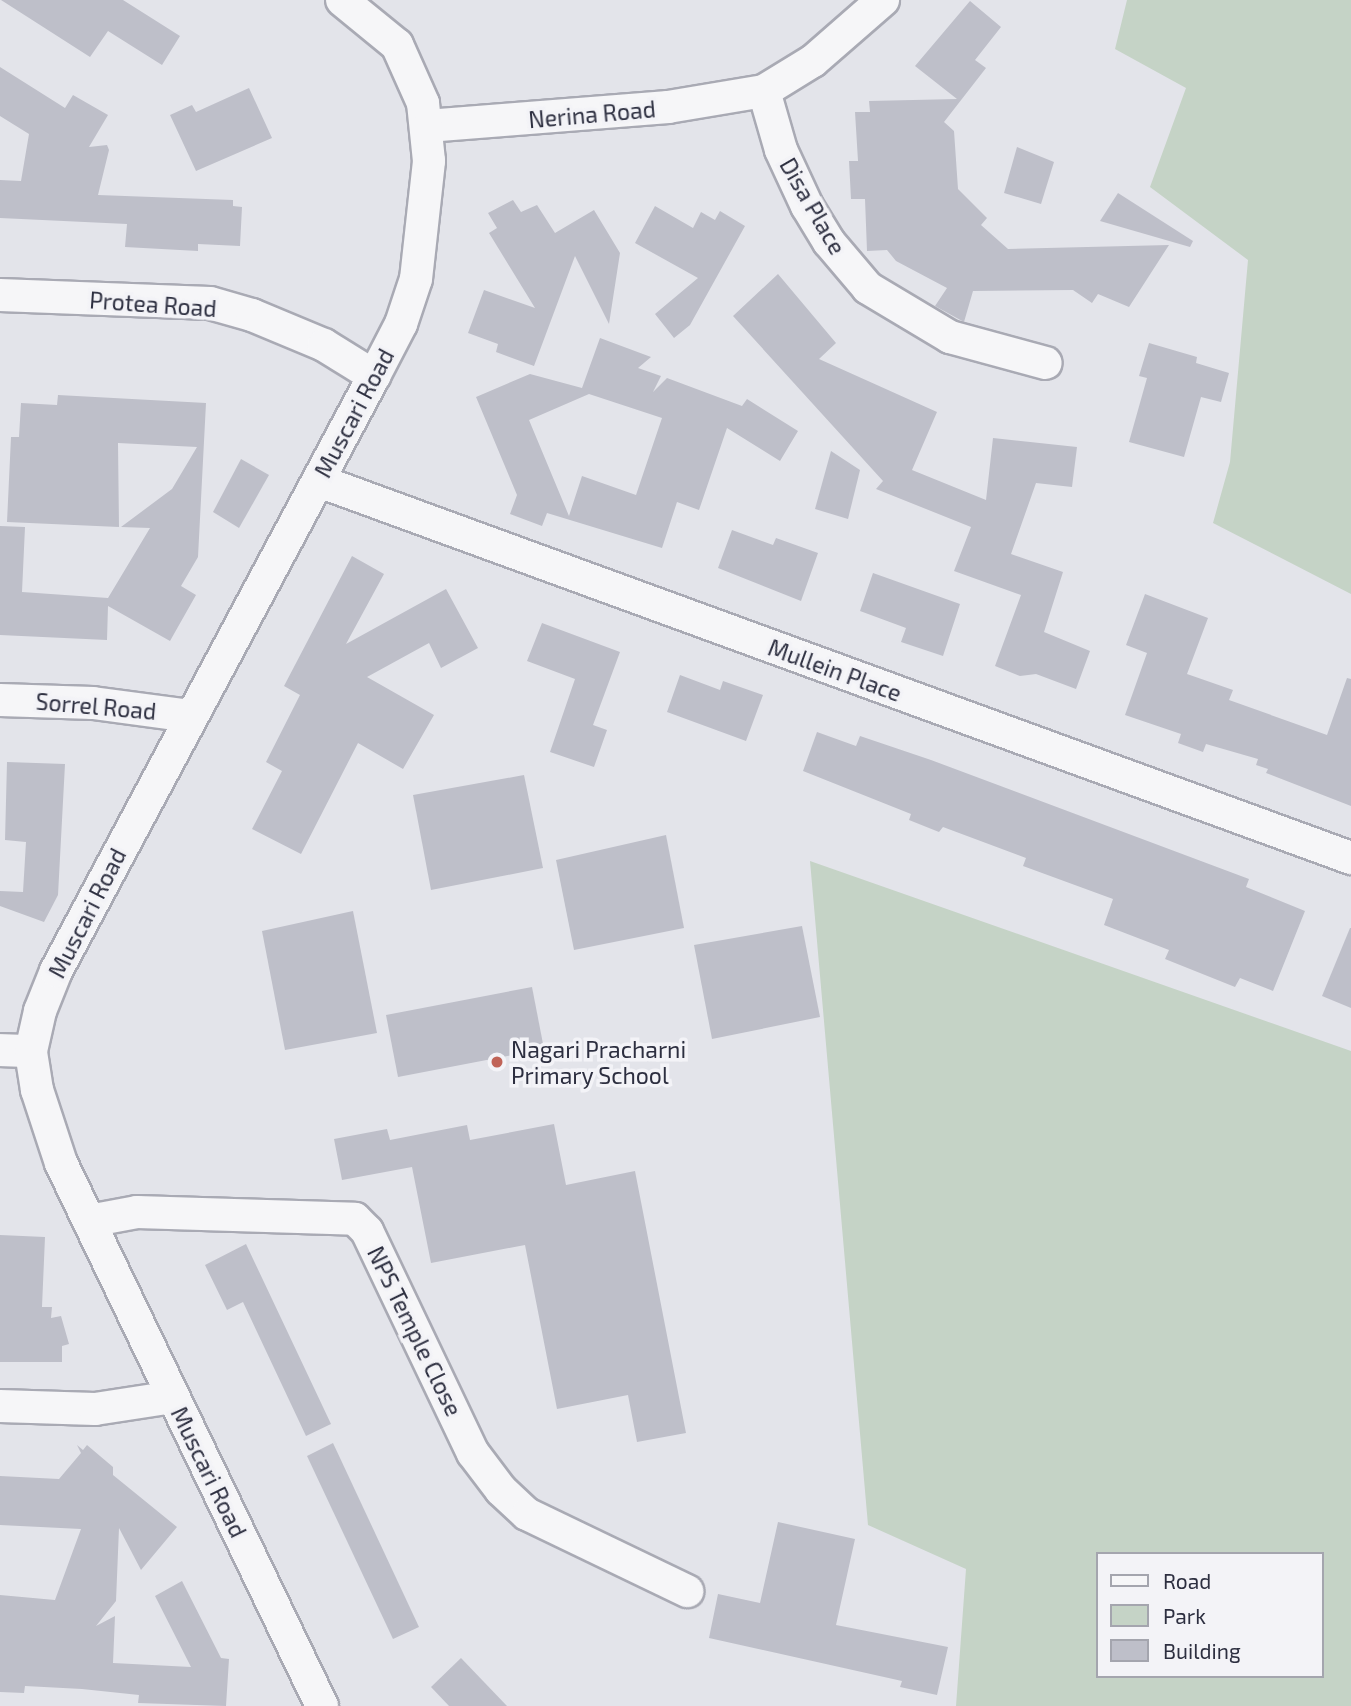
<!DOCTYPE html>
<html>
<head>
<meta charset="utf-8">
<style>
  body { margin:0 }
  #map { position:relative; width:1351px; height:1706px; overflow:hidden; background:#e3e4ea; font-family:"Exo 2",sans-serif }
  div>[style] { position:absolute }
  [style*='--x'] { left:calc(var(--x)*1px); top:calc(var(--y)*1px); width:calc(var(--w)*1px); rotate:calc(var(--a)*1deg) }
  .green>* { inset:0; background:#c5d3c6 }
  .building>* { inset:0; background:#bebfc9 }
  .roads { filter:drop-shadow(2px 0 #a9aab4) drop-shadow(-2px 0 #a9aab4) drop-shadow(0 2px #a9aab4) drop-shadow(0 -2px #a9aab4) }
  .minor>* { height:32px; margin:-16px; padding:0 16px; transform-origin:16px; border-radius:16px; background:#f6f6f8 }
  .dots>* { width:19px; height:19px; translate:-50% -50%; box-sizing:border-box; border:4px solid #f3f3f7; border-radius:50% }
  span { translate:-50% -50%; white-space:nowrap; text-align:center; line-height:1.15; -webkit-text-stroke:7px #f3f3f7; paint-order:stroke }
  .street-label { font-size:23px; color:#2d2f40 }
  .poi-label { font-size:23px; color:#2d2f40 }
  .left { translate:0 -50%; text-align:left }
  .legend { position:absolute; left:1096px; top:1552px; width:228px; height:126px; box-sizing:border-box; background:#f3f3f7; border:2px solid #a4a5ae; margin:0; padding:9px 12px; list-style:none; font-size:21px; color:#2d2f40 }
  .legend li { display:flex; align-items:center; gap:14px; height:35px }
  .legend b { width:35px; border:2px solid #a4a5ae }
</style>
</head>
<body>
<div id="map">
  <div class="green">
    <div style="clip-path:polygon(1127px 0,1351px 0,1351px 594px,1213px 523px,1230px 462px,1248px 260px,1150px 187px,1186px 88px,1115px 49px)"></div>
    <div style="clip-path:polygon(evenodd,810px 861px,1351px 1051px,1351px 1706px,956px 1706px,966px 1569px,868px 1525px,810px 861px,1097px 1554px,1321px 1554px,1321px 1676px,1097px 1676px,1097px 1554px)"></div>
  </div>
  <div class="building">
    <div style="clip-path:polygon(1px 0,123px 0,180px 36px,162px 65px,108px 31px,90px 57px)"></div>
    <div style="clip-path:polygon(970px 1px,1001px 27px,975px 60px,986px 68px,944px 122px,954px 131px,958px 189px,987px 218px,981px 225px,1008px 249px,1169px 245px,1129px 307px,1098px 294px,1092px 303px,1073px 290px,973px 291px,964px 322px,935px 306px,947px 288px,896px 261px,887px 250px,867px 251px,865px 199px,851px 199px,849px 161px,858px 161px,855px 112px,870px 112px,869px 101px,957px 99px,915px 66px)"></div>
    <div style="clip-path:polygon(0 67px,65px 108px,73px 95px,108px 115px,89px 147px,107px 145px,109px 150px,98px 195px,233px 200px,233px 206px,242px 207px,240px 246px,198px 244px,198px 251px,125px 247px,127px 224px,0 218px,0 180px,21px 181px,29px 134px,0 116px)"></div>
    <div style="clip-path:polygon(249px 88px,272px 138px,196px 171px,170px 115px,192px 105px,196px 112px)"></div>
    <div style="clip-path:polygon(1017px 147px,1054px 162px,1041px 204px,1004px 193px)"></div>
    <div style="clip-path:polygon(1118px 193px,1193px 241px,1190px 247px,1100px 221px)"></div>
    <div style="clip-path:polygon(513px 200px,521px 212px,537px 205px,555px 233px,594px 210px,620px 253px,609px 324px,575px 256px,534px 366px,496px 352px,498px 344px,468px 333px,484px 290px,535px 308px,489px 233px,497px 228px,488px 213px)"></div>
    <div style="clip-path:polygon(655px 206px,693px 228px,701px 212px,715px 220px,720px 211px,745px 226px,690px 325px,674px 338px,655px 314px,698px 278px,635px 243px)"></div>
    <div style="clip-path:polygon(778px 274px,836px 343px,819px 359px,937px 412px,912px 470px,986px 500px,993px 438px,1077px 447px,1072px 487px,1036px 483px,1011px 554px,1063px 572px,1044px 632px,1090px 651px,1076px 689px,1036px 674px,1020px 676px,995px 666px,1021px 595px,954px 571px,971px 527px,876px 489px,883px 481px,733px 316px)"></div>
    <div style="clip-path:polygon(evenodd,600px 338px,651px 357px,638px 368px,661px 376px,653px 392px,667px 378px,742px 406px,747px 399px,798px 431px,780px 461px,727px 428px,699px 510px,677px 502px,662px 548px,547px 513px,542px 526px,510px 514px,517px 495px,476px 397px,530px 374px,582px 388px,600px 338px,589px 394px,662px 418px,636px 495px,582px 476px,569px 516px,529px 420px,589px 394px)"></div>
    <div style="clip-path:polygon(1149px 343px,1197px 357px,1196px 363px,1229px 373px,1221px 402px,1201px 397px,1184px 457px,1129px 442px,1147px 378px,1139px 376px)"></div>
    <div style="clip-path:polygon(58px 395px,206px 403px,198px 557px,181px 586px,196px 595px,170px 641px,108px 606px,107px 640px,0 635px,0 526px,25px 527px,22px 592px,108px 598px,150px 528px,121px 527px,172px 489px,197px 447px,118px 443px,119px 527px,7px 522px,11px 437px,19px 437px,21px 403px,57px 405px)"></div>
    <div style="clip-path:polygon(831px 451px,860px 470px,848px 519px,815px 509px)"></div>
    <div style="clip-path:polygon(241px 459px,269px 475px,239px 528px,213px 512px)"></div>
    <div style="clip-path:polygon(732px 530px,773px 545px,776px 538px,818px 553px,801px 601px,718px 568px)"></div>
    <div style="clip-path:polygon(352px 556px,384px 574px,346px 644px,446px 589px,478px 648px,441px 668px,429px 643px,367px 677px,434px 715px,403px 769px,358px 743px,301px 854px,252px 829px,282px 771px,266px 762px,300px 695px,284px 686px)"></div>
    <div style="clip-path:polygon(873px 573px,960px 604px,943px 656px,901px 642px,906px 628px,860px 611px)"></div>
    <div style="clip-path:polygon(1145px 594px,1208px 618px,1187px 674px,1233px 690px,1229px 700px,1327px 735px,1347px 678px,1351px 679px,1351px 806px,1266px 773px,1268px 769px,1256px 765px,1258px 759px,1206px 744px,1203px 752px,1178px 743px,1181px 734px,1125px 715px,1147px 653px,1126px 645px)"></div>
    <div style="clip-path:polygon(542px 623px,620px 652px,593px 725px,607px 730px,594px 767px,550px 752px,575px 679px,527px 661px)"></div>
    <div style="clip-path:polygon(680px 675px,720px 690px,723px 681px,763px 695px,746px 741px,667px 712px)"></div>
    <div style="clip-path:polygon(817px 732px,856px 746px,860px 736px,931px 760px,1249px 879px,1246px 887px,1305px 911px,1273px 991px,1240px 978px,1235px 987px,1165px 959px,1169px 950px,1104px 925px,1113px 899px,1023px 866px,1026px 858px,943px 827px,939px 832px,909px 820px,911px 814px,803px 771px)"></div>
    <div style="clip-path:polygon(7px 762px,65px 764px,58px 895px,44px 922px,0 906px,0 891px,23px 892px,26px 842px,5px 840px)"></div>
    <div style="clip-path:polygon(524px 775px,543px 868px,431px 890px,413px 795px)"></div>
    <div style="clip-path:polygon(666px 835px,684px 928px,574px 950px,556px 860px)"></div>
    <div style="clip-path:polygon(353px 911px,377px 1033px,285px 1050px,262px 931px)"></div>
    <div style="clip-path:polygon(802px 926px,820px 1017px,712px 1039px,694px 945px)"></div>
    <div style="clip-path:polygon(1350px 928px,1351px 928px,1351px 1008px,1322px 996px)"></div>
    <div style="clip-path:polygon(532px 987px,544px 1049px,398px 1077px,386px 1015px)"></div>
    <div style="clip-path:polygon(554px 1124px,566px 1185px,635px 1171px,686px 1433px,637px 1442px,628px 1395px,557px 1409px,525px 1245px,431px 1263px,412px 1167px,342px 1180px,334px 1139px,387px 1129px,390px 1140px,467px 1125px,470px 1140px)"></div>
    <div style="clip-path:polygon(0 1235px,45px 1237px,42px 1307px,52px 1307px,51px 1318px,61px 1316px,69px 1344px,62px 1346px,62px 1362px,0 1362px)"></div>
    <div style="clip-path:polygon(246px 1244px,331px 1424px,306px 1436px,243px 1302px,227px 1310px,205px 1265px)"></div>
    <div style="clip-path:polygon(333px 1443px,419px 1627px,393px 1639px,307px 1456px)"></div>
    <div style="clip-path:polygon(77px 1445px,83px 1450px,87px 1445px,113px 1467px,113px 1475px,177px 1527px,141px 1570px,119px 1528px,116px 1601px,96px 1626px,115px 1616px,113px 1663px,191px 1667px,155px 1596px,182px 1581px,221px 1658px,229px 1659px,226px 1706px,138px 1703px,139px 1695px,82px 1689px,25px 1686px,24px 1693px,0 1692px,0 1595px,55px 1600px,81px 1529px,0 1525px,0 1476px,59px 1479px,81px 1453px)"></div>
    <div style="clip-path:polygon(778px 1522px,855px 1539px,836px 1625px,948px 1647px,937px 1695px,900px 1687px,902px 1681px,709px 1638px,718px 1594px,760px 1603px)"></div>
    <div style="clip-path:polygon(461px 1658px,507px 1706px,449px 1706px,431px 1687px)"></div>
  </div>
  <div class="roads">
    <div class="minor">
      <div style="--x:764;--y:91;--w:61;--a:73.9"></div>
      <div style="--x:781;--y:150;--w:62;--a:65.1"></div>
      <div style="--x:807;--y:206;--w:42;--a:58.6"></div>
      <div style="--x:829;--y:242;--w:60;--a:49.7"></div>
      <div style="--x:868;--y:288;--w:96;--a:30.9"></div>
      <div style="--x:950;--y:337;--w:99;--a:15.2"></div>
      <div style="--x:427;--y:126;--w:242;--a:-4.5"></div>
      <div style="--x:668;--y:107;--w:97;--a:-9.5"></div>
      <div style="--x:764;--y:91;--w:57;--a:-31.5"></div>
      <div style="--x:813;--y:61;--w:93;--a:-41.1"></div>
      <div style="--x:0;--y:295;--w:210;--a:2.2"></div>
      <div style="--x:210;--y:303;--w:44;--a:15.9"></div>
      <div style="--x:252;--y:315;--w:78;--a:22.6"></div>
      <div style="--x:324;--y:345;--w:59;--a:31.8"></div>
      <div style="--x:319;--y:481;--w:1099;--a:20.07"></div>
      <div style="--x:0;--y:700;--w:93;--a:1.8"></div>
      <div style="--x:93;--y:703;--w:99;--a:7.6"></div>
      <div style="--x:0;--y:1050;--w:31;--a:2"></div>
      <div style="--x:89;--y:1221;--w:49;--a:-10.6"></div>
      <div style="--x:137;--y:1212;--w:218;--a:1.8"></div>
      <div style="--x:355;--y:1219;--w:17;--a:45"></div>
      <div style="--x:367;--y:1231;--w:246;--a:64.5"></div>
      <div style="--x:473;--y:1453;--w:46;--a:52.9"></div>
      <div style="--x:501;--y:1490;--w:35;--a:43"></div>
      <div style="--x:527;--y:1514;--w:178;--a:25.7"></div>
      <div style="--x:0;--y:1406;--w:95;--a:1.8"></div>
      <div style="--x:95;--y:1409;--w:79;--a:-8.7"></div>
      <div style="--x:322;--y:1706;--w:602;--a:-115.67"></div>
      <div style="--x:61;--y:1163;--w:77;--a:-108.2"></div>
      <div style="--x:37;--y:1090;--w:39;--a:-99"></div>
      <div style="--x:31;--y:1051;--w:41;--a:-77.3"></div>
      <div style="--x:40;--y:1011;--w:43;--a:-68.2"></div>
      <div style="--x:56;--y:971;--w:675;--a:-61.88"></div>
      <div style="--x:374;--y:376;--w:59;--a:-62.6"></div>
      <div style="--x:401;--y:324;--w:47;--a:-71.6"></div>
      <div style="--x:416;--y:279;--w:119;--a:-83.7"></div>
      <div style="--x:429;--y:161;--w:58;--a:-95.9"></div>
      <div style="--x:423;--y:103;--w:64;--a:-114.1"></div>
      <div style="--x:397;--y:45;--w:71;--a:-140.7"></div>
    </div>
  </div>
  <div class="dots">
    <div style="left:497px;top:1062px;background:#c06357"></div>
  </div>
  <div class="street-label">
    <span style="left:592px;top:114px;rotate:-5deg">Nerina Road</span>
    <span style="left:813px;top:206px;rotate:60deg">Disa Place</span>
    <span style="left:153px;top:304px;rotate:4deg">Protea Road</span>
    <span style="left:354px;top:413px;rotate:-62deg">Muscari Road</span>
    <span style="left:835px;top:670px;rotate:20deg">Mullein Place</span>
    <span style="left:96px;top:706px;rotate:5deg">Sorrel Road</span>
    <span style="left:87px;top:913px;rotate:-63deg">Muscari Road</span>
    <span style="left:415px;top:1331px;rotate:64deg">NPS Temple Close</span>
    <span style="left:209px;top:1472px;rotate:64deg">Muscari Road</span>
  </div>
  <div class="poi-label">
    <span class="left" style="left:511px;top:1062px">Nagari Pracharni<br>Primary School</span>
  </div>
  <ul class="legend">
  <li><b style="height:9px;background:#f6f6f8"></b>Road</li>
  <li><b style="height:19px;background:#c5d3c6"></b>Park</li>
  <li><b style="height:19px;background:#bebfc9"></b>Building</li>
  </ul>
</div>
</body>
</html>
